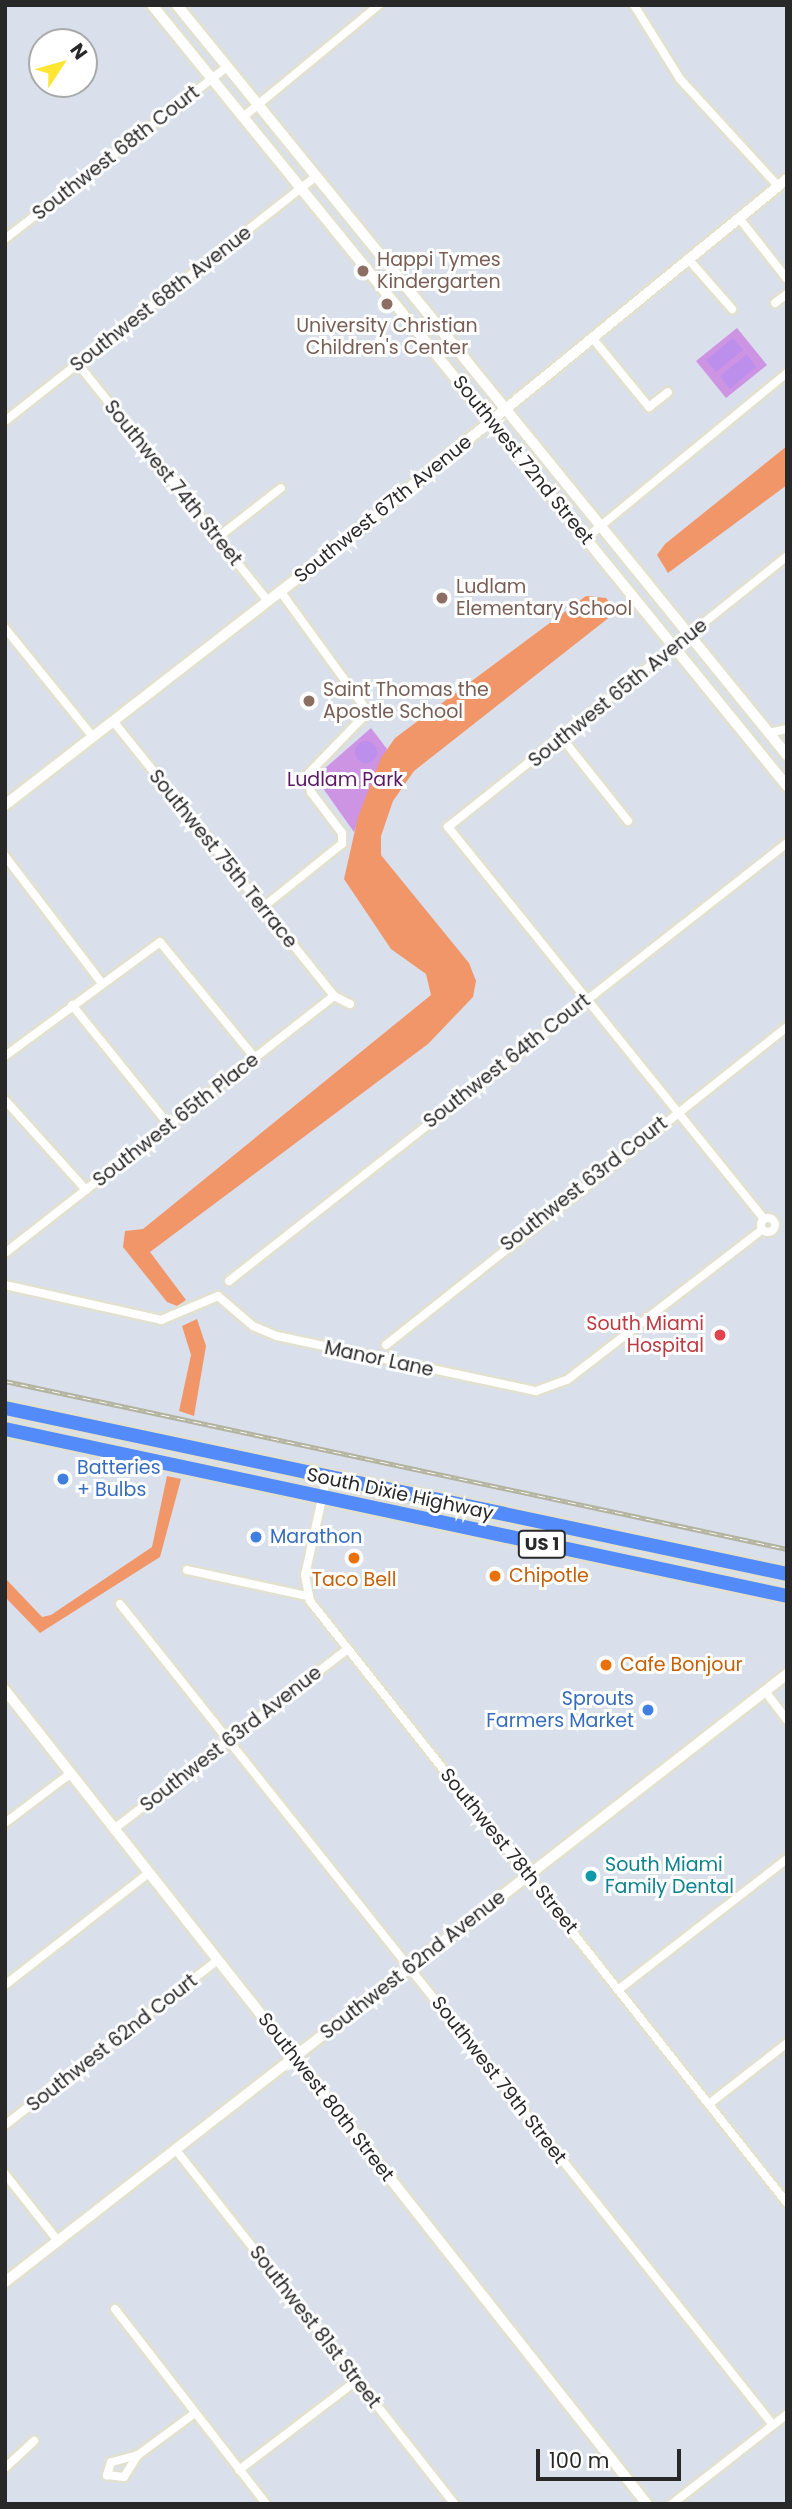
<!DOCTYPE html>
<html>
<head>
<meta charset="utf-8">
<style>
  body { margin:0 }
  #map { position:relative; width:792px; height:2509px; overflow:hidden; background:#d9e0eb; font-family:Poppins,sans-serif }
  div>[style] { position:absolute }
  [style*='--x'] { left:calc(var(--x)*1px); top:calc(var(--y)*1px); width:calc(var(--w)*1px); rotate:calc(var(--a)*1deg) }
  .green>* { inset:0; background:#ce94e4 }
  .pitch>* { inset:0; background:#bc8fec }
  .round { border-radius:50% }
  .water>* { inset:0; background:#f19668 }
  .roads { filter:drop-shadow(2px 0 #e2e0cf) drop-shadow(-2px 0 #e2e0cf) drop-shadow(0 2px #e2e0cf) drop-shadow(0 -2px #e2e0cf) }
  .minor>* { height:8px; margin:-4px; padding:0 4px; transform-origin:4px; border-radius:4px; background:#fff }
  .minor>.ring { margin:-4px; padding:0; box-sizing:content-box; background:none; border:8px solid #fff; border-radius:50% }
  .tertiary>* { height:10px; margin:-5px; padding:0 5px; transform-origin:5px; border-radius:5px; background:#fff }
  .secondary>* { height:10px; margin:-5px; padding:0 5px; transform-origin:5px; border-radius:5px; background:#fff }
  .trunk>* { height:14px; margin:-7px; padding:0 7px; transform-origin:7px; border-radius:7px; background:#538cfa }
  .rail>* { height:5px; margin-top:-2.5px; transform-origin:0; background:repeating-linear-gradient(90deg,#fff 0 8px,#b3b29c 0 16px); box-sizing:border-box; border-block:2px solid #b3b29c }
  .dots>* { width:19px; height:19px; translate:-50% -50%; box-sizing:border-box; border:4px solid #fff; border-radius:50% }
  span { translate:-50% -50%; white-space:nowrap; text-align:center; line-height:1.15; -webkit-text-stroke:6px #fff; paint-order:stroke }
  .shield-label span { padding:2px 5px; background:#fff; border:2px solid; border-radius:5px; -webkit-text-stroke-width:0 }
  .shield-label { font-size:18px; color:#282828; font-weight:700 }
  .street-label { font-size:19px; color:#282828 }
  .education-label { font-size:19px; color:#785e54 }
  .left { translate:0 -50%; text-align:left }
  .park-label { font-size:19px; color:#5b1766 }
  .health-label { font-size:19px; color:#be3a42 }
  .right { translate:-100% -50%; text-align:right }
  .shop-label { font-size:19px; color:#366cbe }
  .food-label { font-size:19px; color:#c56008 }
  .culture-label { font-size:19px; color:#0d838f }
  .frame { position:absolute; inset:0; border:7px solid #282828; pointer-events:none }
  .north { position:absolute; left:28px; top:28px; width:70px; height:70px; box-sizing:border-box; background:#fff; border:2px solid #a9a9a9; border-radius:50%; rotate:54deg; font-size:19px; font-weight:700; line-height:28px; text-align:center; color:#282828 }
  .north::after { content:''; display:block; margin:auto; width:24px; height:32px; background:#fee633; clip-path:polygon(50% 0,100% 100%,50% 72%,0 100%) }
  .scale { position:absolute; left:536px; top:2449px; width:145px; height:32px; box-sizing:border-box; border:4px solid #282828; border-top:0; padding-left:9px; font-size:21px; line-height:24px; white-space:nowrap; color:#282828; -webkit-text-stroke:5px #fff; paint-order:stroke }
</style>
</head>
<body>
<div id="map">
  <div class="green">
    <div style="clip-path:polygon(737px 328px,767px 365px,726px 398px,696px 361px)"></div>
    <div style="clip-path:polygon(371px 728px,387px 749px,354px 832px,315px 777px)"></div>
  </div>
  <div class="pitch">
    <div style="clip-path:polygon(733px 338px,743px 350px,716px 372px,706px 360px)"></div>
    <div style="clip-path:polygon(747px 354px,756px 367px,730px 389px,720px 376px)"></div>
    <div class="round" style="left:355px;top:741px;width:22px;height:22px"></div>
  </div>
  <div class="water">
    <div style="clip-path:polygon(787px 446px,787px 485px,668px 573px,657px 555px,665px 544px)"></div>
    <div style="clip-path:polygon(586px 596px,606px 598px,614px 608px,611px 616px,414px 771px,393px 801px,381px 836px,381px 855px,469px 963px,476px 981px,473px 997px,428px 1044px,150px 1252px,186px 1300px,177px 1306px,167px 1302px,123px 1247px,125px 1231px,143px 1229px,431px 995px,426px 974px,391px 949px,344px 879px,358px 817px,381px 758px,395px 738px)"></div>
    <div style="clip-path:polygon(197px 1319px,206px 1346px,194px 1416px,179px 1411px,191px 1355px,182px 1326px)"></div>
    <div style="clip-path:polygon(167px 1476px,181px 1479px,160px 1557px,40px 1633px,5px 1597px,5px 1578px,42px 1617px,51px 1615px,152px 1547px)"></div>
  </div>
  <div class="roads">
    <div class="minor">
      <div style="--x:634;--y:5;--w:87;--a:58.1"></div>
      <div style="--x:680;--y:79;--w:145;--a:47.5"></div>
      <div style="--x:243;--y:117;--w:176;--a:-39.5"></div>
      <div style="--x:739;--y:218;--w:78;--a:51.8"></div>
      <div style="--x:5;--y:239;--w:281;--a:-37.8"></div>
      <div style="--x:690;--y:261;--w:64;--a:48.8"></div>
      <div style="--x:775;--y:303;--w:15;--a:-37"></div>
      <div style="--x:594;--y:340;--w:87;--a:50.6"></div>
      <div style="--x:649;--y:407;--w:24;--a:-38"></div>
      <div style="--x:78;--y:364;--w:304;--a:51.3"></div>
      <div style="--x:5;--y:421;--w:396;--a:-38.2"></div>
      <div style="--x:217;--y:538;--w:81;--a:-38"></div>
      <div style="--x:586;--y:538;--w:260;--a:-39.4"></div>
      <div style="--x:5;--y:628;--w:140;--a:51.1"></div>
      <div style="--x:113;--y:721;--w:353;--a:51.2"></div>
      <div style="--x:334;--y:996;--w:18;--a:27"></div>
      <div style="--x:768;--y:733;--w:19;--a:-12"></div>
      <div style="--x:562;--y:738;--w:106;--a:51.5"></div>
      <div style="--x:5;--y:856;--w:158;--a:52.7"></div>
      <div style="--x:262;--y:908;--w:102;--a:-38.7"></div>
      <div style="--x:342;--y:844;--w:11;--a:-90"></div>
      <div style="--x:342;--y:833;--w:51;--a:-127.1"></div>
      <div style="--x:311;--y:792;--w:17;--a:-103"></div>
      <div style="--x:307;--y:775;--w:88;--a:-45.9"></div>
      <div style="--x:368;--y:712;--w:150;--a:-126"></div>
      <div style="--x:72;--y:1005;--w:154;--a:51.1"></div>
      <div style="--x:5;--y:1056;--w:192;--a:-36.3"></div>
      <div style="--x:160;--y:942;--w:150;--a:50.7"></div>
      <div style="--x:5;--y:1100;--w:121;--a:48"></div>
      <div class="ring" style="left:761px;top:1218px;width:6px;height:6px"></div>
      <div style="--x:764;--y:1219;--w:504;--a:-128.87"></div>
      <div style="--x:448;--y:827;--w:434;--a:-38.6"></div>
      <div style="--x:5;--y:1253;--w:417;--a:-38"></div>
      <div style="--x:229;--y:1281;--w:709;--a:-38.13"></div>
      <div style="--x:5;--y:1285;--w:160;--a:12.6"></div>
      <div style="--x:161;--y:1320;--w:62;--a:-22.8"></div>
      <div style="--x:218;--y:1296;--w:46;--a:40.6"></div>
      <div style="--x:253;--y:1326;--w:26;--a:23"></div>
      <div style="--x:277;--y:1336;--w:265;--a:12"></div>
      <div style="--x:536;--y:1391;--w:33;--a:-20"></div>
      <div style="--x:567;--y:1380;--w:246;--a:-37.6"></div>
      <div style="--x:386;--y:1345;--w:512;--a:-38.42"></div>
      <div style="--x:327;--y:1476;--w:101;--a:102.5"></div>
      <div style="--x:305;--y:1575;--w:26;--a:79"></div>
      <div style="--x:310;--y:1601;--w:768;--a:51.61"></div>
      <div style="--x:187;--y:1570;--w:123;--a:12.2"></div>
      <div style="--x:120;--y:1604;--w:1049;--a:51.5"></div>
      <div style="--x:765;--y:1691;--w:36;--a:53"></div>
      <div style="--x:5;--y:1823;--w:83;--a:-37.1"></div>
      <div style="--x:114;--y:1829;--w:295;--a:-37.6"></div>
      <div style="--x:5;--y:1985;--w:182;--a:-37.9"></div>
      <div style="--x:618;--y:1990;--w:214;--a:-37.8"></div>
      <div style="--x:709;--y:2104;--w:99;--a:-38"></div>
      <div style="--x:5;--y:2125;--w:269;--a:-37.8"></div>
      <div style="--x:176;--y:2150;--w:451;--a:51.8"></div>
      <div style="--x:5;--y:2174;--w:85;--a:51.7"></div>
      <div style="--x:115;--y:2309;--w:247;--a:52.2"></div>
      <div style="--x:138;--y:2455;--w:28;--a:165"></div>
      <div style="--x:111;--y:2462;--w:14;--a:107"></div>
      <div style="--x:107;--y:2475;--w:17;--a:7"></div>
      <div style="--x:124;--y:2477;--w:26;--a:-58"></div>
      <div style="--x:138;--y:2455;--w:71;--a:-36.4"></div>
      <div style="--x:5;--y:2468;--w:40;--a:-43"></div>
      <div style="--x:239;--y:2470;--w:148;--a:-37.3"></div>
      <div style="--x:672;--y:2504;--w:146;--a:-38"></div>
    </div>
    <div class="tertiary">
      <div style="--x:5;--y:1690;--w:1037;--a:51.74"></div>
      <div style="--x:5;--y:2282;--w:991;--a:-37.86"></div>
    </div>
    <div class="secondary">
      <div style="--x:152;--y:5;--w:1007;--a:50.89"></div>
      <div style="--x:177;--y:5;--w:967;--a:50.88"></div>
      <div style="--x:5;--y:805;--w:414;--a:-37.8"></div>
      <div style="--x:332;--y:551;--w:588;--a:-39.27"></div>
    </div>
    <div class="trunk">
      <div style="--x:5;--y:1408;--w:799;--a:11.98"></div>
      <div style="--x:5;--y:1429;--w:800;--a:12.05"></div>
    </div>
  </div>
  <div class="rail">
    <div style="--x:5;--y:1381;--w:800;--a:12.12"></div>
  </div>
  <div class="dots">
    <div style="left:363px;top:271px;background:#8d6e63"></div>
    <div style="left:387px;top:304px;background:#8d6e63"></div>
    <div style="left:442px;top:598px;background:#8d6e63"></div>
    <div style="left:309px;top:701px;background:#8d6e63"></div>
    <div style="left:720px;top:1335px;background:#e0444e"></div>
    <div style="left:63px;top:1479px;background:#3f7fe0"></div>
    <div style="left:256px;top:1537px;background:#3f7fe0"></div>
    <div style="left:354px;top:1558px;background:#e8710a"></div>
    <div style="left:495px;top:1576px;background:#e8710a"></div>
    <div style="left:606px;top:1665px;background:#e8710a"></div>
    <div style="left:648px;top:1710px;background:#3f7fe0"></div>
    <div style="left:591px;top:1876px;background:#0f9aa8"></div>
  </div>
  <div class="shield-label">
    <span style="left:542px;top:1544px">US 1</span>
  </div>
  <div class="street-label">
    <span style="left:116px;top:153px;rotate:-38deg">Southwest 68th Court</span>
    <span style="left:161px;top:299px;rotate:-38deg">Southwest 68th Avenue</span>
    <span style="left:523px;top:460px;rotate:51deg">Southwest 72nd Street</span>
    <span style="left:173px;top:483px;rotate:51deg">Southwest 74th Street</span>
    <span style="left:383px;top:509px;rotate:-39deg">Southwest 67th Avenue</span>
    <span style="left:618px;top:693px;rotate:-39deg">Southwest 65th Avenue</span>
    <span style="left:223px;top:859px;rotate:51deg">Southwest 75th Terrace</span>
    <span style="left:507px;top:1061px;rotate:-38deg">Southwest 64th Court</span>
    <span style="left:176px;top:1120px;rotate:-38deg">Southwest 65th Place</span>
    <span style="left:584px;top:1184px;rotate:-38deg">Southwest 63rd Court</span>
    <span style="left:379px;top:1359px;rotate:12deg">Manor Lane</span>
    <span style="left:400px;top:1494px;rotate:12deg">South Dixie Highway</span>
    <span style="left:231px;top:1739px;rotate:-38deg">Southwest 63rd Avenue</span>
    <span style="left:509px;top:1851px;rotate:51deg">Southwest 78th Street</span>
    <span style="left:413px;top:1965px;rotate:-38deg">Southwest 62nd Avenue</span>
    <span style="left:112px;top:2043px;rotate:-38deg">Southwest 62nd Court</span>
    <span style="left:499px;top:2080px;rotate:52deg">Southwest 79th Street</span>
    <span style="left:326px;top:2097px;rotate:52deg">Southwest 80th Street</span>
    <span style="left:315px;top:2327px;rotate:52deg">Southwest 81st Street</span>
  </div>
  <div class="education-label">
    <span class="left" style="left:377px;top:271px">Happi Tymes<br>Kindergarten</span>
    <span style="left:387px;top:337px">University Christian<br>Children's Center</span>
    <span class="left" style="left:456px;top:598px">Ludlam<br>Elementary School</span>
    <span class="left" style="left:323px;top:701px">Saint Thomas the<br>Apostle School</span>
  </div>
  <div class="park-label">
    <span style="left:345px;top:780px">Ludlam Park</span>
  </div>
  <div class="health-label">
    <span class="right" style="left:704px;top:1335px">South Miami<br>Hospital</span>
  </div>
  <div class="shop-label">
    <span class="left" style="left:77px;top:1479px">Batteries<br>+ Bulbs</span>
    <span class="left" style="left:270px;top:1537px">Marathon</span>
    <span class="right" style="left:634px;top:1710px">Sprouts<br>Farmers Market</span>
  </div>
  <div class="food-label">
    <span class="left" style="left:509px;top:1576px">Chipotle</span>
    <span style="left:354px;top:1580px">Taco Bell</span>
    <span class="left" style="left:620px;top:1665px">Cafe Bonjour</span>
  </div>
  <div class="culture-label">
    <span class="left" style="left:605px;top:1876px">South Miami<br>Family Dental</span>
  </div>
  <div class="frame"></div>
  <div class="north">N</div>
  <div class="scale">100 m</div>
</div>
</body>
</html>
